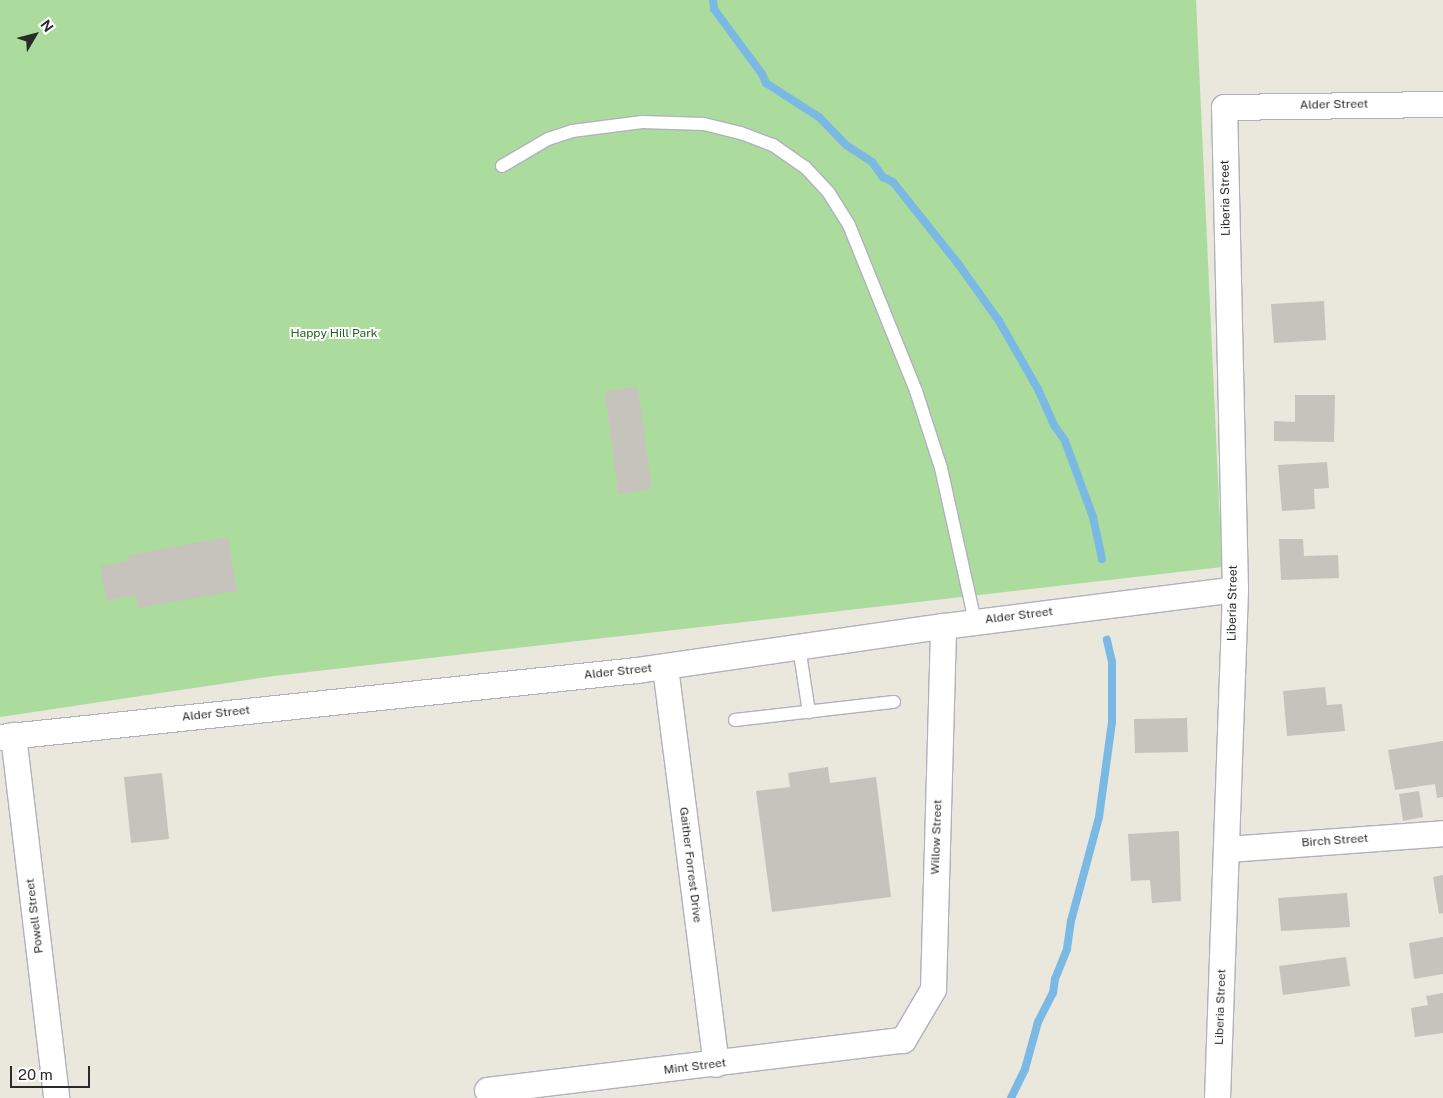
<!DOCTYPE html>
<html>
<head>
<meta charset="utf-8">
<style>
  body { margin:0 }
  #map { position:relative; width:1443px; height:1098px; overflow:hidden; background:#eae7dd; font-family:"Public Sans",sans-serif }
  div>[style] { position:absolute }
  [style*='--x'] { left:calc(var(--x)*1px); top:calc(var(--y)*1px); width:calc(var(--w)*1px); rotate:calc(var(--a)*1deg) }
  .green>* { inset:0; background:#abdc9e }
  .stream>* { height:8px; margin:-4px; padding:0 4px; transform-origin:4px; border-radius:4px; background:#7ab9e3 }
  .building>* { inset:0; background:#c6c3bc }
  .roads { filter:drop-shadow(1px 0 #b0b1bc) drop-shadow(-1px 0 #b0b1bc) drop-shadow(0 1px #b0b1bc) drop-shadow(0 -1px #b0b1bc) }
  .lane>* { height:12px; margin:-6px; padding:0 6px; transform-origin:6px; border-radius:6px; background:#fff }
  .street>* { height:25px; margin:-12.5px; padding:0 12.5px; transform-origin:12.5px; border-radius:12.5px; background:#fff }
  span { translate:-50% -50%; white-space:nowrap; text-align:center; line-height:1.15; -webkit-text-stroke:4px #fff; paint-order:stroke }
  .street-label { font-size:12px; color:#2a2a2a }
  .park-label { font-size:12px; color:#256021 }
  .north { position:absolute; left:10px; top:10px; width:50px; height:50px; -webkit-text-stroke:4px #fff; paint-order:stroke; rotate:53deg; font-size:14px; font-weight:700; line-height:20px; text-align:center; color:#2a2a2a }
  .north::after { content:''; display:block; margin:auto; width:18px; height:22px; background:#2a2a2a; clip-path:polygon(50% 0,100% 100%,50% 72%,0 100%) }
  .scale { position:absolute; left:10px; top:1066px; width:80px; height:22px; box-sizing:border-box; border:2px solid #2a2a2a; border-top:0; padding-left:6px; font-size:15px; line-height:18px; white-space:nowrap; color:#2a2a2a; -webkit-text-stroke:4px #fff; paint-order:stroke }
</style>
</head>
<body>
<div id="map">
  <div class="green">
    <div style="clip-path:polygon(0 0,1196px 0,1222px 567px,274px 676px,0 717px)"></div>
  </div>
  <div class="stream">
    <div style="--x:713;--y:0;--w:9;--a:84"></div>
    <div style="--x:714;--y:9;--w:81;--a:53.6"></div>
    <div style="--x:762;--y:74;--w:10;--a:66"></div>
    <div style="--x:766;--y:83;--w:63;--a:32.7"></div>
    <div style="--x:819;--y:117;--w:39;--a:46"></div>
    <div style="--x:846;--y:145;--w:31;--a:33"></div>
    <div style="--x:872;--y:162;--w:19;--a:54"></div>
    <div style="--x:883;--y:177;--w:11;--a:27"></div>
    <div style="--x:893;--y:182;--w:106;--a:51.5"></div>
    <div style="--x:959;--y:265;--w:69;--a:54.5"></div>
    <div style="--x:999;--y:321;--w:78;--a:60.2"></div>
    <div style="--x:1038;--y:389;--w:39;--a:66"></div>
    <div style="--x:1054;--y:425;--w:19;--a:55"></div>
    <div style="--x:1065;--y:441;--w:81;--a:69.8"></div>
    <div style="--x:1093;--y:517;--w:43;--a:77.9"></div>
    <div style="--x:1011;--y:1098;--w:32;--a:-64"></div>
    <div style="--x:1025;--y:1069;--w:49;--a:-74.5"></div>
    <div style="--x:1038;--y:1022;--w:33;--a:-63"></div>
    <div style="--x:1053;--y:993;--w:14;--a:-82"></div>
    <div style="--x:1055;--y:979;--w:32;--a:-68"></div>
    <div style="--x:1067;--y:949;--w:28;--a:-82"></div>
    <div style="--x:1071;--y:921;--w:108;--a:-74.9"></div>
    <div style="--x:1099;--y:817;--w:96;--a:-82.2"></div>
    <div style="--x:1112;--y:722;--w:60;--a:-90"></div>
    <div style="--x:1112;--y:662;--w:23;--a:-103"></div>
  </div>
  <div class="building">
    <div style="clip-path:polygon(1324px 301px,1326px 340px,1274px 343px,1271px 304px)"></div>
    <div style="clip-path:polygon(638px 387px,652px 489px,618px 494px,605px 391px)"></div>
    <div style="clip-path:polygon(1295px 395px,1335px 395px,1334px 442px,1274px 441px,1274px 421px,1295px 422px)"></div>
    <div style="clip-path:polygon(1327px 462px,1329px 488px,1314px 489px,1315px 509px,1282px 511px,1278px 465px)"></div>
    <div style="clip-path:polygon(228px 537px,237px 591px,138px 608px,136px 595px,106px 601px,100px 566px,129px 561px,128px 555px)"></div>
    <div style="clip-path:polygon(1279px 539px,1303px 539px,1304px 556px,1338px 555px,1339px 578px,1281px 580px)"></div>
    <div style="clip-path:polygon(1325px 687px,1327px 705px,1342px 704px,1345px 731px,1287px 736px,1283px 691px)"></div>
    <div style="clip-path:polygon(1187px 718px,1188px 752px,1135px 753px,1134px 719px)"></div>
    <div style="clip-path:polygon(1443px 741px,1443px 797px,1437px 798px,1435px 784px,1395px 790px,1388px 750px)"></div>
    <div style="clip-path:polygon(828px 767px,830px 783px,876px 777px,891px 897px,772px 912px,756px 791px,790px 787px,788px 773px)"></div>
    <div style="clip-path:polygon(162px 773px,169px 839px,131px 843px,124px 777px)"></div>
    <div style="clip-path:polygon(1419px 791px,1423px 817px,1403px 821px,1399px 794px)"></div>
    <div style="clip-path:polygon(1179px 831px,1181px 901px,1152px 903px,1150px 880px,1131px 881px,1128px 834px)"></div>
    <div style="clip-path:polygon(1443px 875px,1443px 913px,1439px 914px,1433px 877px)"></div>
    <div style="clip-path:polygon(1347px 893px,1350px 927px,1281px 931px,1278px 898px)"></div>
    <div style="clip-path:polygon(1443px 937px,1443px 974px,1414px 979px,1409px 943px)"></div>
    <div style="clip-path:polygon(1346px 957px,1350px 986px,1283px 995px,1279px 966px)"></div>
    <div style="clip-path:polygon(1443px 993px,1443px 1033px,1415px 1037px,1411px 1008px,1428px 1005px,1426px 996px)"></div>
  </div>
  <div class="roads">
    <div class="lane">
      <div style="--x:502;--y:166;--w:53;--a:-30.4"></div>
      <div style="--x:548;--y:139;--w:25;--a:-18"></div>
      <div style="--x:572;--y:131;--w:71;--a:-7.3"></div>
      <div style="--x:642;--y:122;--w:62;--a:1.8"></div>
      <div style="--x:704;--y:124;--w:38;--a:14"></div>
      <div style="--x:741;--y:133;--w:34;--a:21"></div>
      <div style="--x:773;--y:145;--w:39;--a:35"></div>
      <div style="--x:805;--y:167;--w:35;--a:47"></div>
      <div style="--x:829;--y:193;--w:38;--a:58"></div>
      <div style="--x:849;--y:225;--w:179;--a:68"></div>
      <div style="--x:916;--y:391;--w:81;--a:72"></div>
      <div style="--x:941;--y:468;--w:157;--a:77.5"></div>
      <div style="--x:799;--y:647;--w:66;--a:81.3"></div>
      <div style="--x:735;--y:720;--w:160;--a:-6.5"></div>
    </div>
    <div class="street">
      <div style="--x:665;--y:667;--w:400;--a:82.7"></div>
      <div style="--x:13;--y:735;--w:366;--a:83.2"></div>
      <div style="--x:0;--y:737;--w:640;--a:-6.01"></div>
      <div style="--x:636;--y:670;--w:310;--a:-8.2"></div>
      <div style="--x:943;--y:626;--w:294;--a:-7.2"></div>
      <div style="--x:1227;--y:849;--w:217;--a:-4.2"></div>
      <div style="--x:487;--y:1090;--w:419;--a:-6.9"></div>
      <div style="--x:903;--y:1040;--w:59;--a:-59.5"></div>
      <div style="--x:933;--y:989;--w:363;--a:-88.4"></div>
      <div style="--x:1217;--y:1098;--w:509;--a:-87.97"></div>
      <div style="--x:1235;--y:589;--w:482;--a:-91.3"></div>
      <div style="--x:1224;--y:107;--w:219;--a:-0.8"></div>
    </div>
  </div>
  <div class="street-label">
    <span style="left:1334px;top:105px;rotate:-1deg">Alder Street</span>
    <span style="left:1226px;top:198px;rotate:-91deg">Liberia Street</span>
    <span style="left:1233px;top:603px;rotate:-89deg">Liberia Street</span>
    <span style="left:1019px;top:616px;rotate:-7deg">Alder Street</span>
    <span style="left:618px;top:672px;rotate:-6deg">Alder Street</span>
    <span style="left:216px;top:714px;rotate:-6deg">Alder Street</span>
    <span style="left:937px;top:837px;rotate:-88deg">Willow Street</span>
    <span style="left:1335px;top:841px;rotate:-4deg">Birch Street</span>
    <span style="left:690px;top:865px;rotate:83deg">Gaither Forrest Drive</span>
    <span style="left:35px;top:916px;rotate:-97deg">Powell Street</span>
    <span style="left:1221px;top:1007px;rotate:-88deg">Liberia Street</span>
    <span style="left:695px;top:1067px;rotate:-7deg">Mint Street</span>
  </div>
  <div class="park-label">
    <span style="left:334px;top:334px">Happy Hill Park</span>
  </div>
  <div class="north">N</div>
  <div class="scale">20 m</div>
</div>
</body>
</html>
